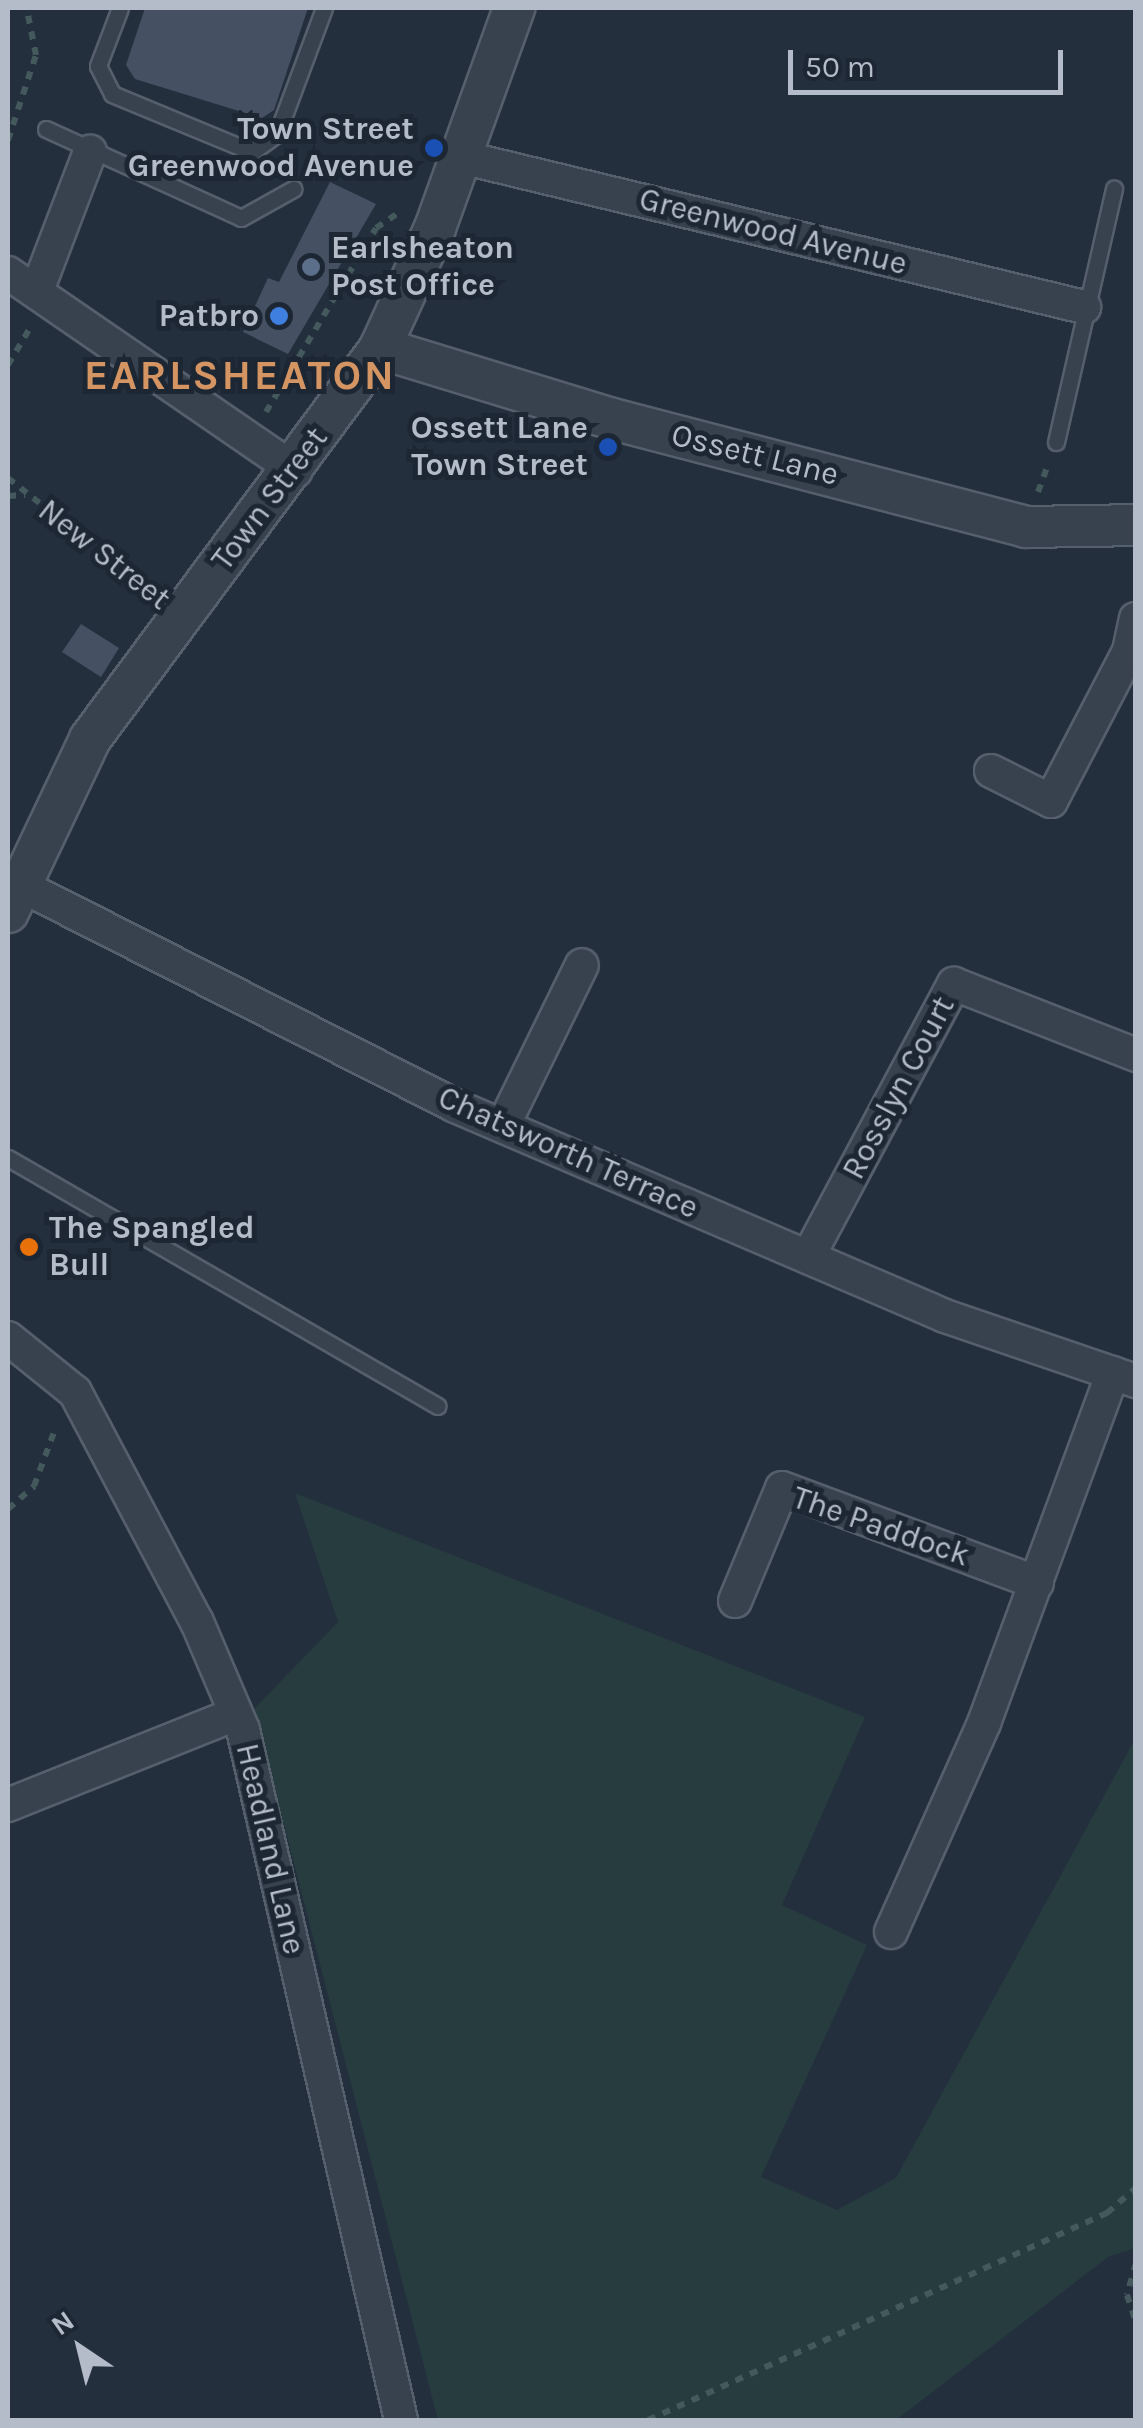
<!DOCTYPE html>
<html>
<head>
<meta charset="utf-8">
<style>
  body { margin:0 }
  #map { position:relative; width:1143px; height:2428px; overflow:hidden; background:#242f3e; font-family:Karla,sans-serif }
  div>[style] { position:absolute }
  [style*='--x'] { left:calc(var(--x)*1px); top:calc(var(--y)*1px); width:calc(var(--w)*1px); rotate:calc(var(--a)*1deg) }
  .green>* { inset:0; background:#263c3f }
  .building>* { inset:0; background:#455162 }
  .path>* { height:6px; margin-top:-3px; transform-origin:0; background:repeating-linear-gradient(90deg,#44595c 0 8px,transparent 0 16px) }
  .roads { filter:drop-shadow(2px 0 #565f6c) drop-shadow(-2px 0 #565f6c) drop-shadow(0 2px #565f6c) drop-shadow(0 -2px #565f6c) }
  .service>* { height:15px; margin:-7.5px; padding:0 7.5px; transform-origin:7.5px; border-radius:7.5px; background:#38414e }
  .minor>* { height:32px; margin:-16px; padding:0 16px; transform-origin:16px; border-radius:16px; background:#38414e }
  .tertiary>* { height:40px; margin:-20px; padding:0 20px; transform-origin:20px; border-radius:20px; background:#38414e }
  .dots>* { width:28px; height:28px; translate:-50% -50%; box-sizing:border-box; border:5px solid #1d2633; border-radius:50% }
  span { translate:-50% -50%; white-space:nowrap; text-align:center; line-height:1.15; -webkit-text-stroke:10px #1d2633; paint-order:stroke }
  .poi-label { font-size:32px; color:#b4bcc9; font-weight:700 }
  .right { translate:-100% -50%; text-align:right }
  .left { translate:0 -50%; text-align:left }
  .street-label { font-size:32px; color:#b4bcc9 }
  .district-label { font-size:42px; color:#d59563; font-weight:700; letter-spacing:2.5px }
  .frame { position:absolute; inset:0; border:10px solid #b4bcc9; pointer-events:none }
  .north { position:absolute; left:30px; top:2298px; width:100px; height:100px; -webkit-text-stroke:8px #1d2633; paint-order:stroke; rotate:325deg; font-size:28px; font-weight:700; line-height:40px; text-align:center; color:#b4bcc9 }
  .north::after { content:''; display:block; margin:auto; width:35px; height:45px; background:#b4bcc9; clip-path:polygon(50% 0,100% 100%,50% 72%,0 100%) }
  .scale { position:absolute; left:788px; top:50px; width:275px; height:45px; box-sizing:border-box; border:5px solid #b4bcc9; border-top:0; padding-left:12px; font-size:30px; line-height:35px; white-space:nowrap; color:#b4bcc9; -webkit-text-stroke:8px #1d2633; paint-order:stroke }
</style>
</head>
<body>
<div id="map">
  <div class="green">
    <div style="clip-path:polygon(295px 1493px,865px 1717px,782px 1905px,867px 1945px,761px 2177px,837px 2210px,896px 2178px,1135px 1739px,1135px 2248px,1108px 2257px,896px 2420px,438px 2420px,254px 1709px,338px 1622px)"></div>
  </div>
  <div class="building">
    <div style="clip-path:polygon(145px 8px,308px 8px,274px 110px,262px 118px,135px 79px,126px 65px)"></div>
    <div style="clip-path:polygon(330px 182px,376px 204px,288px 354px,243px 332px,268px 278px,279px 282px)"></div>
    <div style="clip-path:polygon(81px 624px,119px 648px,101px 677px,62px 652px)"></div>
  </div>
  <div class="path">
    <div style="--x:8;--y:140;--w:89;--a:-71.8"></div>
    <div style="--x:36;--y:55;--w:46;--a:-101.3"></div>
    <div style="--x:8;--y:365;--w:43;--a:-59.3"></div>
    <div style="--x:266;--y:412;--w:214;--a:-59.1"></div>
    <div style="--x:376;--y:228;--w:29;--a:-34"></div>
    <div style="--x:8;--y:478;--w:185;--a:38.4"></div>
    <div style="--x:1038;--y:492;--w:32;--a:-70"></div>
    <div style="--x:8;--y:496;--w:17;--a:-3"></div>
    <div style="--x:8;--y:1509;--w:35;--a:-41"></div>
    <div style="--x:34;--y:1486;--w:63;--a:-69.6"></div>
    <div style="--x:1136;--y:2263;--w:33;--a:106"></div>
    <div style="--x:1127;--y:2295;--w:28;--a:72"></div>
    <div style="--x:648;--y:2420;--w:504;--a:-24.27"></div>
    <div style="--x:1107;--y:2213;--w:38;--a:-41"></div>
  </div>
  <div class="roads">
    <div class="service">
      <div style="--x:120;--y:8;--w:62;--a:110.8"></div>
      <div style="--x:98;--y:66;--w:31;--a:63"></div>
      <div style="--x:112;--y:94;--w:152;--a:22.5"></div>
      <div style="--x:252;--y:152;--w:31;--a:-36"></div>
      <div style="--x:277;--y:134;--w:134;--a:-69.5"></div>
      <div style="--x:46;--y:129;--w:214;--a:24.5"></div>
      <div style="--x:241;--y:218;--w:60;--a:-29.1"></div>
      <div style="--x:1056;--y:442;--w:260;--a:-77.1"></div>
      <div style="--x:8;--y:1158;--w:496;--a:30"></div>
    </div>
    <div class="minor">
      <div style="--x:461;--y:157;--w:641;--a:13.54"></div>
      <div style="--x:8;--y:273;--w:349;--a:34.5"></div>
      <div style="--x:38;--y:288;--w:146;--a:-69.1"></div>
      <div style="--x:991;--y:771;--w:67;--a:26.6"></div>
      <div style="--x:1051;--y:801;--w:169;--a:-62.5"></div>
      <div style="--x:1129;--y:651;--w:33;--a:-78"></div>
      <div style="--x:18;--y:884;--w:488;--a:26.9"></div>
      <div style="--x:453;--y:1105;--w:535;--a:23.21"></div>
      <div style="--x:945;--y:1316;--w:202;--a:18.8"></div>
      <div style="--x:503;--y:1126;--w:179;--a:-63.9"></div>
      <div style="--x:808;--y:1257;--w:310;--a:-61.9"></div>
      <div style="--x:954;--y:984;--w:195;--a:21.3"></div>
      <div style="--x:8;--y:1338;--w:86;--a:38.9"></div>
      <div style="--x:75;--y:1392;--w:260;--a:62.1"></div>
      <div style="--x:197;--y:1622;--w:117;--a:66.9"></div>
      <div style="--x:243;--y:1730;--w:708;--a:77.1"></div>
      <div style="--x:735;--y:1601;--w:122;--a:-67.4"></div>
      <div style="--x:782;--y:1488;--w:272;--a:20.4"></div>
      <div style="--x:8;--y:1805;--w:245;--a:-21.8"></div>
      <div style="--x:891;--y:1932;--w:229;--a:-66"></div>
      <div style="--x:984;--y:1723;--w:373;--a:-69.8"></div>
    </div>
    <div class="tertiary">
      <div style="--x:380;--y:348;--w:243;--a:17"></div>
      <div style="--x:612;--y:419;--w:428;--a:14.6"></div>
      <div style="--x:1026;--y:527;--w:110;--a:-1"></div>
      <div style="--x:8;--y:912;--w:191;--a:-64.6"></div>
      <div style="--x:90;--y:739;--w:487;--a:-53.4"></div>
      <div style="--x:380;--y:348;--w:132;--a:-65.4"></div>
      <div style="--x:435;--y:228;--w:234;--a:-70.2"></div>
    </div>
  </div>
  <div class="dots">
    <div style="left:434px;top:148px;background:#1a4fb4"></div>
    <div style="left:311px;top:267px;background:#5c6f8a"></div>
    <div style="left:279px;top:316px;background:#3f7fe0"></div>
    <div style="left:608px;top:447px;background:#1a4fb4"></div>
    <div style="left:29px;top:1247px;background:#e8710a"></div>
  </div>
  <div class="poi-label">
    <span class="right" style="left:414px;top:148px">Town Street<br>Greenwood Avenue</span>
    <span class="left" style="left:331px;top:267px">Earlsheaton<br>Post Office</span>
    <span class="right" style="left:259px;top:316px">Patbro</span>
    <span class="right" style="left:588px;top:447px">Ossett Lane<br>Town Street</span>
    <span class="left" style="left:49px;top:1247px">The Spangled<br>Bull</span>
  </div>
  <div class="street-label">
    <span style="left:773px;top:232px;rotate:14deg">Greenwood Avenue</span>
    <span style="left:755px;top:455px;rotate:14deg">Ossett Lane</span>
    <span style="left:270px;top:499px;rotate:-53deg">Town Street</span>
    <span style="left:104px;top:555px;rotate:38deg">New Street</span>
    <span style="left:899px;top:1088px;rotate:-62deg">Rosslyn Court</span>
    <span style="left:568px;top:1153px;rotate:24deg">Chatsworth Terrace</span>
    <span style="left:881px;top:1527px;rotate:19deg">The Paddock</span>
    <span style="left:270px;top:1849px;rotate:77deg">Headland Lane</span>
  </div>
  <div class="district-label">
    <span style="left:240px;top:375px">EARLSHEATON</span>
  </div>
  <div class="frame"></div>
  <div class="north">N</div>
  <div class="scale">50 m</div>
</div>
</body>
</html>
